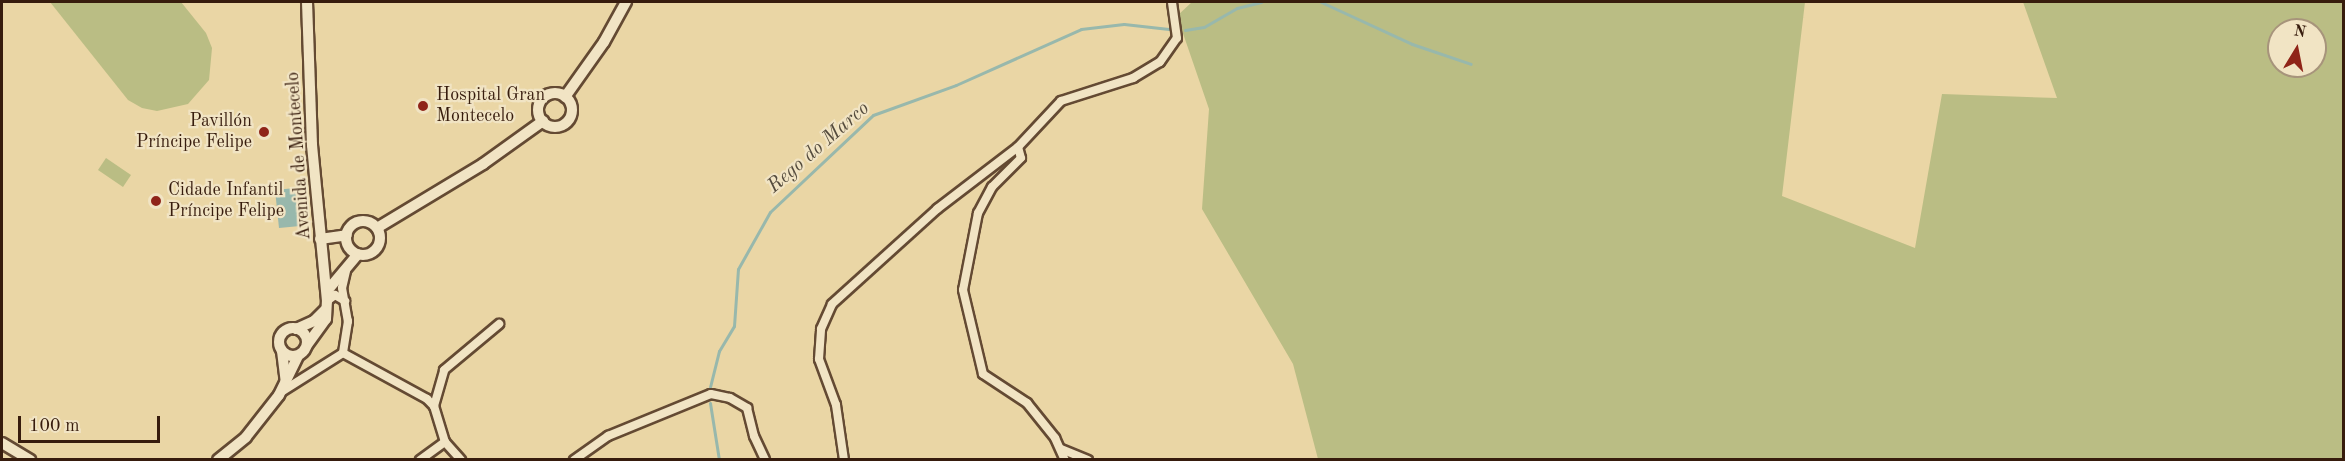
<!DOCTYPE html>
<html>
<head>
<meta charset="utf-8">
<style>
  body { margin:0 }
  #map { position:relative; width:2345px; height:461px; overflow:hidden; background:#ead6a5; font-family:"Old Standard TT",serif }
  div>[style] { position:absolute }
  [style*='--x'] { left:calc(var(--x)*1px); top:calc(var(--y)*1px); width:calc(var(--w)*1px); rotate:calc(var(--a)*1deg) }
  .green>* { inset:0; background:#babd84 }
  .water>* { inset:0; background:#98b8ac }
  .stream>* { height:3px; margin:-1.5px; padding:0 1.5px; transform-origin:1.5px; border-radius:1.5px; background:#98b8ac }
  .roads { filter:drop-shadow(2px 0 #644a33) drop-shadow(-2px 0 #644a33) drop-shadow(0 2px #644a33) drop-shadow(0 -2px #644a33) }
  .minor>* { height:8px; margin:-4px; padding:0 4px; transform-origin:4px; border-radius:4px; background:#f1e4c4 }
  .tertiary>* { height:10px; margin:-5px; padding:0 5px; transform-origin:5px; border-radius:5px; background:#f1e4c4 }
  .tertiary>.ring { margin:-5px; padding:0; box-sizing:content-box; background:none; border:10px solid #f1e4c4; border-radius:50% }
  .dots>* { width:16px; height:16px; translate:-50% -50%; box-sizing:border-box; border:3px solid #f1e4c4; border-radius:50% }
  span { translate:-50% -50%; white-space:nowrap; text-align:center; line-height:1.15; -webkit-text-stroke:4.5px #f1e4c4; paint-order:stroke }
  .poi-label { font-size:18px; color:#371c0d }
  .left { translate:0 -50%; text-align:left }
  .right { translate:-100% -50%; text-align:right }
  .street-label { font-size:18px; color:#371c0d }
  .water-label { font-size:20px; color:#544b3d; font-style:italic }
  .frame { position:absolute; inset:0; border:3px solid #371c0d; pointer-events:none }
  .north { position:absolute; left:2267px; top:18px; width:60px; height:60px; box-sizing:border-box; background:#f1e4c4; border:2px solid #a7947b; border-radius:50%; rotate:10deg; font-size:16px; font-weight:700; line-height:24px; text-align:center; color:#371c0d }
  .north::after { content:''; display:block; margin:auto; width:21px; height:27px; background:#8f2418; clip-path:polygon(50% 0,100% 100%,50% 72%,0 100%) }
  .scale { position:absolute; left:18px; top:416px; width:142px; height:27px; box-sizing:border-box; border:3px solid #371c0d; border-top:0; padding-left:8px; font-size:18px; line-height:21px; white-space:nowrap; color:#371c0d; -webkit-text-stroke:4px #f1e4c4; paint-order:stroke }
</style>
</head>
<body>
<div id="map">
  <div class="green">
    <div style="clip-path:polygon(50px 2px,181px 2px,206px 33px,212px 48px,209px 80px,188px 104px,157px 111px,142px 108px,128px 100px)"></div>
    <div style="clip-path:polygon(evenodd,1192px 2px,1805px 2px,1782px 196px,1915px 248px,1942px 94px,2057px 98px,2023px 2px,2343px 2px,2343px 459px,1318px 459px,1293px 364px,1202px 209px,1209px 109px,1177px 16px,1192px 2px,2279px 30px,2315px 30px,2315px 66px,2279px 66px,2279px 30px)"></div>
    <div style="clip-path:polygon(106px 158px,131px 175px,123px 187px,98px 170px)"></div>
  </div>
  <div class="water">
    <div style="clip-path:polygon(295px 188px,300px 226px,279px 228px,275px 190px)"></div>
  </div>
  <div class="stream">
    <div style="--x:1321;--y:2;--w:100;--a:24.8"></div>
    <div style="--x:1412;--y:44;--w:62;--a:18.7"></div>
    <div style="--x:1185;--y:30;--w:19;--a:-9"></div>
    <div style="--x:1204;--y:27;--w:38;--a:-30"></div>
    <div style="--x:1237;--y:8;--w:25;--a:-14"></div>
    <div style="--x:710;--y:387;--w:37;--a:-76"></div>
    <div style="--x:719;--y:351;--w:29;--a:-59"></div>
    <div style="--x:734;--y:326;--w:57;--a:-86"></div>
    <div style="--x:738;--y:269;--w:65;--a:-60.7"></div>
    <div style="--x:770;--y:212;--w:141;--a:-43.3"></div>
    <div style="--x:873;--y:115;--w:88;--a:-19.9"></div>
    <div style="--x:956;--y:85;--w:137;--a:-24.1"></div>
    <div style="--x:1081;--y:29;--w:43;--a:-6.6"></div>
    <div style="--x:1124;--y:24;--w:45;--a:6.3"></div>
    <div style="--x:710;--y:403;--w:58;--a:81"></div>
  </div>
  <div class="roads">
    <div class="minor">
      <div style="--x:1018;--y:147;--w:11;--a:75"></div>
      <div style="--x:1021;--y:158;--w:41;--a:135"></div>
      <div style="--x:992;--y:187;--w:30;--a:118"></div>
      <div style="--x:978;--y:213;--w:78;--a:101"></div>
      <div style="--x:963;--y:290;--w:86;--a:76.6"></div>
      <div style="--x:983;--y:374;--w:53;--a:33.4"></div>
      <div style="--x:1027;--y:403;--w:45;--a:51.3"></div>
      <div style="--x:1055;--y:438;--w:24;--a:66"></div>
      <div style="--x:346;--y:271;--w:17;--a:103"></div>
      <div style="--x:342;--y:288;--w:34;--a:80"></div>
      <div style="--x:348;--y:321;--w:32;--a:99"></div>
      <div style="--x:343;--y:353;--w:96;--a:28.7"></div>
      <div style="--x:427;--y:399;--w:10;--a:45"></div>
      <div style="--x:434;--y:406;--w:38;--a:73"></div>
      <div style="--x:445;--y:442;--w:24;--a:48"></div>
      <div style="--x:327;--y:301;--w:10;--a:-37"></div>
      <div style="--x:335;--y:295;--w:12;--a:31"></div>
      <div style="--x:281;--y:392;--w:73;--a:-32.2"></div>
      <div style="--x:434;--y:406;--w:37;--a:-74"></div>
      <div style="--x:444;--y:370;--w:72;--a:-39.9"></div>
      <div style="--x:1061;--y:449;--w:29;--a:22"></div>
      <div style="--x:420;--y:460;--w:31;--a:-36"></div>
      <div style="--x:574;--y:460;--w:42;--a:-35.2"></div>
      <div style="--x:608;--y:436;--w:111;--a:-22.2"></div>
      <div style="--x:711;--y:394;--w:19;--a:12"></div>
      <div style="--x:730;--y:398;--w:20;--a:30"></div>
      <div style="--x:747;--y:408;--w:29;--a:76"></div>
      <div style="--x:754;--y:436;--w:26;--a:65"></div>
      <div style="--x:844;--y:460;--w:56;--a:-98.3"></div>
      <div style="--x:836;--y:405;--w:49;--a:-110.3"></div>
      <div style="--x:819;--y:359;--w:30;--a:-86"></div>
      <div style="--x:821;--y:329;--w:27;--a:-66"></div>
      <div style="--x:832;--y:304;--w:142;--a:-42.1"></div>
      <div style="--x:937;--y:209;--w:102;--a:-37.4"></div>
      <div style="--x:1018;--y:147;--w:63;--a:-46.9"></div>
      <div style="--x:1061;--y:101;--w:76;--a:-17.7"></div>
      <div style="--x:1133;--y:78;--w:31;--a:-31"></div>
      <div style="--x:1160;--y:62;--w:29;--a:-55"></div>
      <div style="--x:1177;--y:38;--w:36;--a:-98"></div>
    </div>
    <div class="tertiary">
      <div class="ring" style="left:538px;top:93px;width:24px;height:24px"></div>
      <div style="--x:565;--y:97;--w:67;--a:-54.7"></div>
      <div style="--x:604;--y:42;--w:46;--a:-61.2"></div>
      <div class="ring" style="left:346px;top:221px;width:24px;height:24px"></div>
      <div style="--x:377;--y:228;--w:124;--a:-31.1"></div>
      <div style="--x:483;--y:164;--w:74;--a:-35.6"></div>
      <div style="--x:320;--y:239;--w:27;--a:-8"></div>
      <div style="--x:327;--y:291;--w:48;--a:-50"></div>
      <div class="ring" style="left:279px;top:328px;width:18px;height:18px"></div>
      <div style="--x:296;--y:329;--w:20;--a:-24"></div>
      <div style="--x:314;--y:321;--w:17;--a:-45"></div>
      <div style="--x:307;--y:345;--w:32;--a:-54"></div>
      <div style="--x:326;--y:319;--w:18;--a:-87"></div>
      <div style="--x:327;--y:301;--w:157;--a:-95.5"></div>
      <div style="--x:312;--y:145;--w:143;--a:-92"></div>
      <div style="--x:282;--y:351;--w:32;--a:83"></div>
      <div style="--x:2;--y:443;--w:33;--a:31"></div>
      <div style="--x:218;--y:460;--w:36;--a:-39"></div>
      <div style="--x:246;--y:437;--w:53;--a:-51.8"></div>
      <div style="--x:279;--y:395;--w:43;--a:-64"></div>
    </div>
  </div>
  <div class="dots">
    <div style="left:423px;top:106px;background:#8f2418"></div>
    <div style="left:264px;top:132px;background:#8f2418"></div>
    <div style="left:156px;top:201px;background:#8f2418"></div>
  </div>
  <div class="poi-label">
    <span class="left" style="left:436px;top:106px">Hospital Gran<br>Montecelo</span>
    <span class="right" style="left:252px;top:132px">Pavillón<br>Príncipe Felipe</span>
    <span class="left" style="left:168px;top:201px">Cidade Infantil<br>Príncipe Felipe</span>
  </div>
  <div class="street-label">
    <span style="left:299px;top:156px;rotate:-94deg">Avenida de Montecelo</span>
  </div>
  <div class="water-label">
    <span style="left:819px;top:148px;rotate:-41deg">Rego do Marco</span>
  </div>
  <div class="frame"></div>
  <div class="north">N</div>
  <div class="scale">100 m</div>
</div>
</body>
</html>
